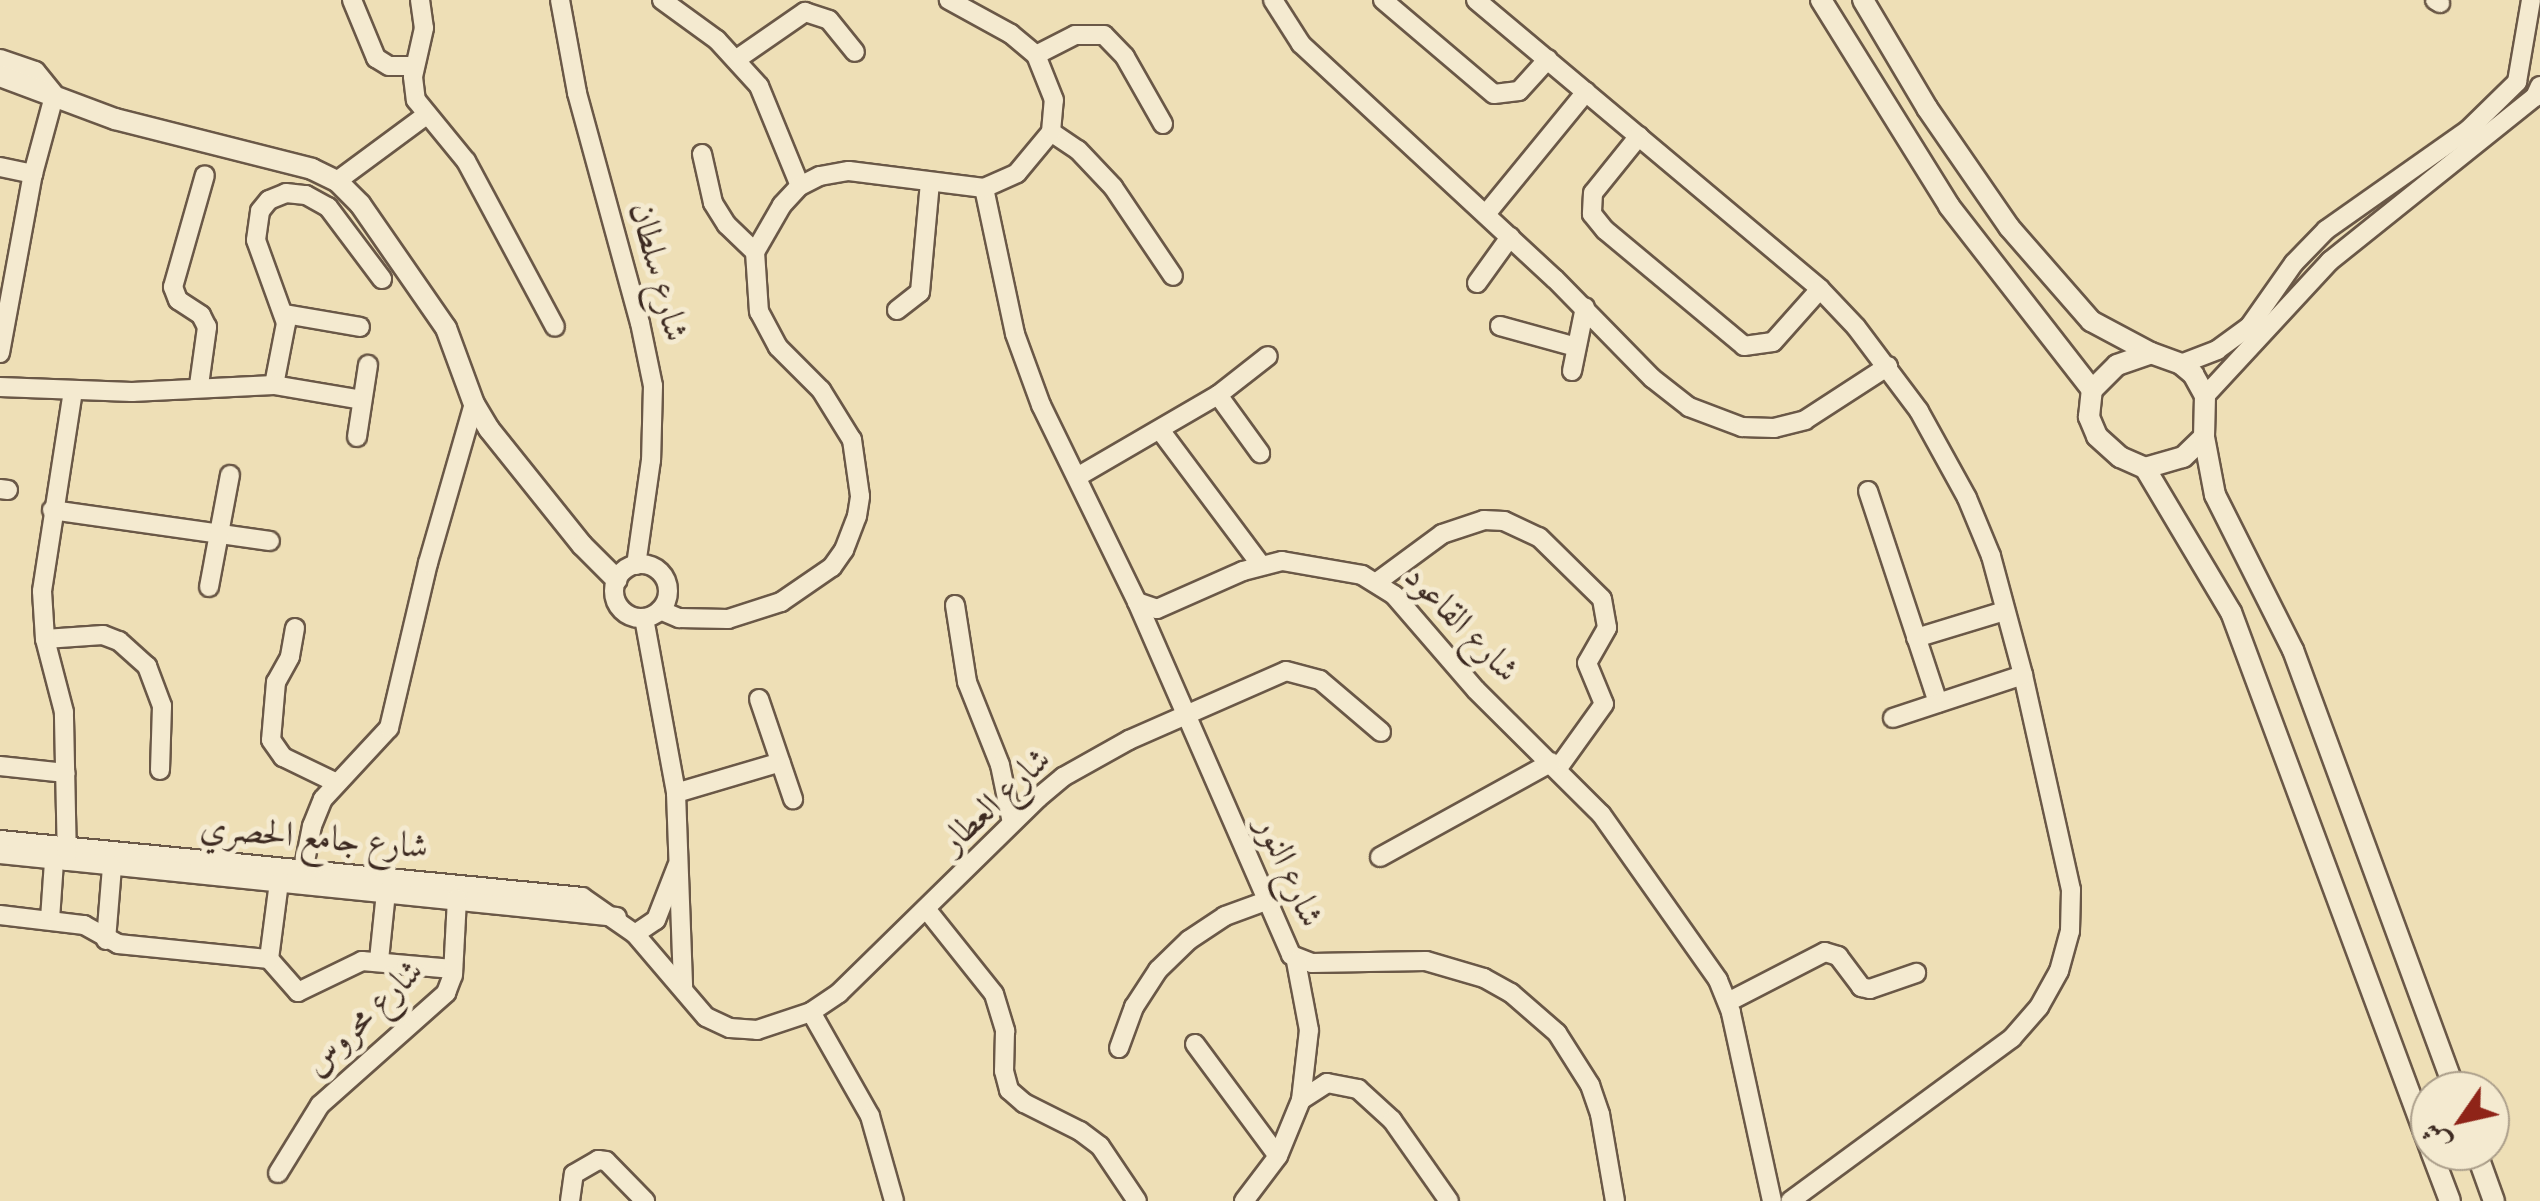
<!DOCTYPE html>
<html>
<head>
<meta charset="utf-8">
<style>
  body { margin:0 }
  #map { position:relative; width:2540px; height:1201px; overflow:hidden; background:#eedfb6; font-family:"Libre Bodoni",Amiri,serif }
  div>[style] { position:absolute }
  [style*='--x'] { left:calc(var(--x)*1px); top:calc(var(--y)*1px); width:calc(var(--w)*1px); rotate:calc(var(--a)*1deg) }
  .roads { filter:drop-shadow(2px 0 #6a5847) drop-shadow(-2px 0 #6a5847) drop-shadow(0 2px #6a5847) drop-shadow(0 -2px #6a5847) }
  .minor>* { height:18px; margin:-9px; padding:0 9px; transform-origin:9px; border-radius:9px; background:#f4ead0 }
  .minor>.ring { margin:-9px; padding:0; box-sizing:content-box; background:none; border:18px solid #f4ead0; border-radius:50% }
  .tertiary>* { height:20px; margin:-10px; padding:0 10px; transform-origin:10px; border-radius:10px; background:#f4ead0 }
  span { translate:-50% -50%; white-space:nowrap; text-align:center; line-height:1.15; -webkit-text-stroke:10px #f4ead0; paint-order:stroke }
  .street-label { font-size:35px; color:#3e2b22 }
  .north { position:absolute; left:2410px; top:1071px; width:100px; height:100px; box-sizing:border-box; background:#f4ead0; border:2px solid #ab9e8a; border-radius:50%; rotate:236deg; font-size:28px; font-weight:700; line-height:40px; text-align:center; color:#3e2b22 }
  .north::after { content:''; display:block; margin:auto; width:35px; height:45px; background:#8f2418; clip-path:polygon(50% 0,100% 100%,50% 72%,0 100%) }
</style>
</head>
<body>
<div id="map">
  <div class="roads">
    <div class="minor">
      <div style="--x:352;--y:0;--w:63;--a:67.5"></div>
      <div style="--x:376;--y:58;--w:15;--a:32"></div>
      <div style="--x:389;--y:66;--w:26;--a:0"></div>
      <div style="--x:420;--y:0;--w:28;--a:82"></div>
      <div style="--x:424;--y:28;--w:50;--a:102.7"></div>
      <div style="--x:413;--y:77;--w:23;--a:83"></div>
      <div style="--x:416;--y:100;--w:79;--a:50.7"></div>
      <div style="--x:466;--y:161;--w:188;--a:61.8"></div>
      <div style="--x:560;--y:0;--w:95;--a:79.6"></div>
      <div style="--x:577;--y:93;--w:238;--a:74.7"></div>
      <div style="--x:640;--y:323;--w:64;--a:78.3"></div>
      <div style="--x:653;--y:386;--w:74;--a:91.5"></div>
      <div style="--x:651;--y:460;--w:106;--a:98.1"></div>
      <div style="--x:662;--y:0;--w:68;--a:36"></div>
      <div style="--x:717;--y:40;--w:62;--a:47.6"></div>
      <div style="--x:759;--y:86;--w:108;--a:67.7"></div>
      <div style="--x:1273;--y:0;--w:52;--a:57.5"></div>
      <div style="--x:1301;--y:44;--w:346;--a:42.8"></div>
      <div style="--x:1555;--y:279;--w:139;--a:45.6"></div>
      <div style="--x:1652;--y:378;--w:47;--a:38.1"></div>
      <div style="--x:1689;--y:407;--w:57;--a:20.7"></div>
      <div style="--x:1742;--y:427;--w:32;--a:2"></div>
      <div style="--x:1774;--y:428;--w:32;--a:-14"></div>
      <div style="--x:1805;--y:420;--w:99;--a:-33"></div>
      <div style="--x:1383;--y:0;--w:145;--a:40.3"></div>
      <div style="--x:1494;--y:94;--w:25;--a:-7"></div>
      <div style="--x:1519;--y:91;--w:43;--a:-47.8"></div>
      <div style="--x:1476;--y:0;--w:449;--a:40"></div>
      <div style="--x:1820;--y:289;--w:52;--a:46.5"></div>
      <div style="--x:1856;--y:327;--w:105;--a:53.1"></div>
      <div style="--x:1919;--y:411;--w:99;--a:61.1"></div>
      <div style="--x:1967;--y:498;--w:63;--a:67.5"></div>
      <div style="--x:1991;--y:556;--w:123;--a:74.9"></div>
      <div style="--x:2023;--y:675;--w:220;--a:77.4"></div>
      <div style="--x:2071;--y:890;--w:41;--a:91.4"></div>
      <div style="--x:2070;--y:931;--w:41;--a:105.4"></div>
      <div style="--x:2059;--y:971;--w:41;--a:119.1"></div>
      <div style="--x:2039;--y:1007;--w:41;--a:131.1"></div>
      <div style="--x:2012;--y:1038;--w:275;--a:143.7"></div>
      <div style="--x:2435;--y:0;--w:6;--a:31"></div>
      <div style="--x:1036;--y:55;--w:44;--a:-27.1"></div>
      <div style="--x:1075;--y:35;--w:29;--a:0"></div>
      <div style="--x:1104;--y:35;--w:30;--a:46"></div>
      <div style="--x:1125;--y:57;--w:77;--a:60.4"></div>
      <div style="--x:737;--y:59;--w:83;--a:-34.7"></div>
      <div style="--x:805;--y:12;--w:25;--a:18"></div>
      <div style="--x:829;--y:20;--w:41;--a:50.9"></div>
      <div style="--x:1051;--y:132;--w:32;--a:34"></div>
      <div style="--x:1078;--y:150;--w:51;--a:46.6"></div>
      <div style="--x:1113;--y:187;--w:107;--a:56"></div>
      <div style="--x:1639;--y:136;--w:73;--a:128.9"></div>
      <div style="--x:1593;--y:193;--w:21;--a:93"></div>
      <div style="--x:1592;--y:214;--w:21;--a:51"></div>
      <div style="--x:1605;--y:230;--w:181;--a:39.8"></div>
      <div style="--x:1744;--y:346;--w:29;--a:-8"></div>
      <div style="--x:1773;--y:342;--w:71;--a:-48.4"></div>
      <div style="--x:702;--y:154;--w:50;--a:77.3"></div>
      <div style="--x:713;--y:203;--w:26;--a:58"></div>
      <div style="--x:727;--y:225;--w:39;--a:44"></div>
      <div style="--x:0;--y:167;--w:34;--a:12"></div>
      <div style="--x:337;--y:181;--w:109;--a:-36.5"></div>
      <div style="--x:984;--y:188;--w:149;--a:78"></div>
      <div style="--x:1015;--y:334;--w:76;--a:69.9"></div>
      <div style="--x:1041;--y:405;--w:219;--a:64"></div>
      <div style="--x:1137;--y:602;--w:21;--a:19"></div>
      <div style="--x:1157;--y:609;--w:94;--a:-23.8"></div>
      <div style="--x:1243;--y:571;--w:40;--a:-14.4"></div>
      <div style="--x:1282;--y:561;--w:81;--a:9.9"></div>
      <div style="--x:1362;--y:575;--w:38;--a:32"></div>
      <div style="--x:1394;--y:595;--w:125;--a:49.2"></div>
      <div style="--x:1476;--y:690;--w:176;--a:44.8"></div>
      <div style="--x:1601;--y:814;--w:203;--a:54.8"></div>
      <div style="--x:1718;--y:980;--w:35;--a:68"></div>
      <div style="--x:1731;--y:1013;--w:192;--a:77.7"></div>
      <div style="--x:1486;--y:214;--w:158;--a:-50.7"></div>
      <div style="--x:1477;--y:283;--w:57;--a:-54.3"></div>
      <div style="--x:897;--y:310;--w:29;--a:-38"></div>
      <div style="--x:920;--y:292;--w:110;--a:-84.8"></div>
      <div style="--x:285;--y:314;--w:76;--a:9.8"></div>
      <div style="--x:1500;--y:326;--w:79;--a:15.4"></div>
      <div style="--x:0;--y:353;--w:182;--a:-79.6"></div>
      <div style="--x:33;--y:174;--w:81;--a:-74.9"></div>
      <div style="--x:2181;--y:364;--w:39;--a:-21"></div>
      <div style="--x:2217;--y:350;--w:39;--a:-36"></div>
      <div style="--x:2249;--y:327;--w:78;--a:-54.9"></div>
      <div style="--x:2294;--y:263;--w:46;--a:-45.9"></div>
      <div style="--x:2326;--y:230;--w:174;--a:-35.2"></div>
      <div style="--x:2468;--y:130;--w:69;--a:-44.4"></div>
      <div style="--x:2517;--y:82;--w:83;--a:-80.3"></div>
      <div style="--x:1572;--y:371;--w:65;--a:-78.5"></div>
      <div style="--x:199;--y:385;--w:59;--a:-82.1"></div>
      <div style="--x:207;--y:327;--w:13;--a:-117"></div>
      <div style="--x:201;--y:315;--w:27;--a:-147"></div>
      <div style="--x:178;--y:300;--w:14;--a:-111"></div>
      <div style="--x:173;--y:287;--w:116;--a:-74.1"></div>
      <div style="--x:274;--y:385;--w:63;--a:-79"></div>
      <div style="--x:286;--y:323;--w:88;--a:-109.9"></div>
      <div style="--x:256;--y:240;--w:29;--a:-82"></div>
      <div style="--x:260;--y:211;--w:14;--a:-51"></div>
      <div style="--x:269;--y:200;--w:18;--a:-22"></div>
      <div style="--x:286;--y:193;--w:20;--a:6"></div>
      <div style="--x:306;--y:195;--w:25;--a:29"></div>
      <div style="--x:328;--y:207;--w:90;--a:53.1"></div>
      <div style="--x:0;--y:387;--w:132;--a:2.2"></div>
      <div style="--x:132;--y:392;--w:142;--a:-2.8"></div>
      <div style="--x:274;--y:385;--w:89;--a:9.7"></div>
      <div style="--x:1218;--y:395;--w:72;--a:54.1"></div>
      <div style="--x:2205;--y:396;--w:184;--a:-47.2"></div>
      <div style="--x:2330;--y:261;--w:263;--a:-38.7"></div>
      <div style="--x:2535;--y:97;--w:12;--a:-66"></div>
      <div style="--x:1160;--y:430;--w:169;--a:53.2"></div>
      <div style="--x:357;--y:437;--w:73;--a:-81.3"></div>
      <div style="--x:1077;--y:477;--w:163;--a:-30.2"></div>
      <div style="--x:1218;--y:395;--w:63;--a:-38"></div>
      <div style="--x:0;--y:489;--w:8;--a:7"></div>
      <div style="--x:1868;--y:491;--w:223;--a:71.7"></div>
      <div style="--x:52;--y:510;--w:220;--a:8.1"></div>
      <div class="ring" style="left:614px;top:564px;width:36px;height:36px"></div>
      <div style="--x:1377;--y:582;--w:81;--a:-36.4"></div>
      <div style="--x:1442;--y:534;--w:44;--a:-18.4"></div>
      <div style="--x:1484;--y:520;--w:20;--a:3"></div>
      <div style="--x:1504;--y:521;--w:38;--a:25"></div>
      <div style="--x:1539;--y:537;--w:88;--a:44.5"></div>
      <div style="--x:1602;--y:599;--w:29;--a:80"></div>
      <div style="--x:1607;--y:628;--w:40;--a:119.7"></div>
      <div style="--x:1587;--y:663;--w:44;--a:67.5"></div>
      <div style="--x:1604;--y:704;--w:79;--a:125.7"></div>
      <div style="--x:209;--y:587;--w:114;--a:-79.4"></div>
      <div style="--x:1137;--y:602;--w:385;--a:66.4"></div>
      <div style="--x:1291;--y:955;--w:22;--a:21"></div>
      <div style="--x:1312;--y:963;--w:114;--a:-1"></div>
      <div style="--x:1426;--y:961;--w:60;--a:16.3"></div>
      <div style="--x:1484;--y:978;--w:31;--a:29"></div>
      <div style="--x:1511;--y:993;--w:61;--a:41"></div>
      <div style="--x:1557;--y:1033;--w:62;--a:57.6"></div>
      <div style="--x:1590;--y:1085;--w:31;--a:71"></div>
      <div style="--x:1600;--y:1114;--w:88;--a:80.2"></div>
      <div style="--x:955;--y:605;--w:78;--a:81.1"></div>
      <div style="--x:967;--y:682;--w:89;--a:68.3"></div>
      <div style="--x:1000;--y:765;--w:59;--a:78.3"></div>
      <div style="--x:660;--y:610;--w:21;--a:23"></div>
      <div style="--x:679;--y:618;--w:49;--a:1.2"></div>
      <div style="--x:728;--y:619;--w:56;--a:-17.8"></div>
      <div style="--x:781;--y:602;--w:62;--a:-34.5"></div>
      <div style="--x:832;--y:567;--w:21;--a:-55"></div>
      <div style="--x:844;--y:550;--w:36;--a:-69"></div>
      <div style="--x:857;--y:516;--w:20;--a:-81"></div>
      <div style="--x:860;--y:496;--w:57;--a:-98.1"></div>
      <div style="--x:852;--y:440;--w:59;--a:-121.8"></div>
      <div style="--x:821;--y:390;--w:61;--a:-135"></div>
      <div style="--x:778;--y:347;--w:40;--a:-118"></div>
      <div style="--x:759;--y:312;--w:60;--a:-93.8"></div>
      <div style="--x:755;--y:252;--w:54;--a:-60.1"></div>
      <div style="--x:782;--y:205;--w:26;--a:-47"></div>
      <div style="--x:800;--y:186;--w:22;--a:-27"></div>
      <div style="--x:820;--y:176;--w:29;--a:-10"></div>
      <div style="--x:849;--y:171;--w:136;--a:7.2"></div>
      <div style="--x:984;--y:188;--w:36;--a:-24"></div>
      <div style="--x:1017;--y:173;--w:53;--a:-50.3"></div>
      <div style="--x:1051;--y:132;--w:32;--a:-85"></div>
      <div style="--x:1054;--y:100;--w:48;--a:-111.8"></div>
      <div style="--x:1036;--y:55;--w:33;--a:-140"></div>
      <div style="--x:1011;--y:34;--w:71;--a:-151.3"></div>
      <div style="--x:644;--y:618;--w:178;--a:79.6"></div>
      <div style="--x:676;--y:793;--w:195;--a:87.9"></div>
      <div style="--x:295;--y:628;--w:29;--a:100"></div>
      <div style="--x:290;--y:657;--w:29;--a:119"></div>
      <div style="--x:276;--y:682;--w:58;--a:94.9"></div>
      <div style="--x:271;--y:740;--w:21;--a:55"></div>
      <div style="--x:283;--y:757;--w:60;--a:25.7"></div>
      <div style="--x:1916;--y:638;--w:93;--a:-16.9"></div>
      <div style="--x:45;--y:639;--w:58;--a:-3.9"></div>
      <div style="--x:103;--y:635;--w:17;--a:21"></div>
      <div style="--x:119;--y:641;--w:38;--a:42"></div>
      <div style="--x:147;--y:666;--w:43;--a:69.4"></div>
      <div style="--x:162;--y:706;--w:64;--a:91.8"></div>
      <div style="--x:759;--y:699;--w:106;--a:71.2"></div>
      <div style="--x:1893;--y:718;--w:137;--a:-18.3"></div>
      <div style="--x:0;--y:766;--w:66;--a:6.1"></div>
      <div style="--x:676;--y:793;--w:109;--a:-16.4"></div>
      <div style="--x:0;--y:840;--w:585;--a:5.59"></div>
      <div style="--x:582;--y:897;--w:65;--a:34.9"></div>
      <div style="--x:635;--y:934;--w:109;--a:49.5"></div>
      <div style="--x:706;--y:1017;--w:26;--a:25"></div>
      <div style="--x:730;--y:1028;--w:27;--a:4"></div>
      <div style="--x:757;--y:1030;--w:57;--a:-18.4"></div>
      <div style="--x:811;--y:1012;--w:34;--a:-34"></div>
      <div style="--x:839;--y:993;--w:279;--a:-44.4"></div>
      <div style="--x:1038;--y:798;--w:33;--a:-40"></div>
      <div style="--x:1063;--y:777;--w:76;--a:-29.3"></div>
      <div style="--x:1129;--y:740;--w:171;--a:-23.7"></div>
      <div style="--x:1286;--y:671;--w:35;--a:15"></div>
      <div style="--x:1320;--y:680;--w:80;--a:40.4"></div>
      <div style="--x:0;--y:854;--w:620;--a:5.83"></div>
      <div style="--x:1380;--y:857;--w:196;--a:-28.9"></div>
      <div style="--x:67;--y:861;--w:149;--a:-91.2"></div>
      <div style="--x:64;--y:712;--w:75;--a:-104.6"></div>
      <div style="--x:45;--y:639;--w:48;--a:-93.6"></div>
      <div style="--x:42;--y:591;--w:202;--a:-81.2"></div>
      <div style="--x:279;--y:882;--w:78;--a:97.4"></div>
      <div style="--x:269;--y:959;--w:44;--a:48.7"></div>
      <div style="--x:298;--y:992;--w:71;--a:-25.8"></div>
      <div style="--x:362;--y:961;--w:91;--a:5"></div>
      <div style="--x:301;--y:882;--w:57;--a:-78.9"></div>
      <div style="--x:312;--y:826;--w:29;--a:-68"></div>
      <div style="--x:323;--y:799;--w:97;--a:-47.1"></div>
      <div style="--x:389;--y:728;--w:170;--a:-76.7"></div>
      <div style="--x:428;--y:563;--w:166;--a:-73.9"></div>
      <div style="--x:927;--y:910;--w:107;--a:51.4"></div>
      <div style="--x:994;--y:994;--w:39;--a:73"></div>
      <div style="--x:1005;--y:1031;--w:40;--a:91.4"></div>
      <div style="--x:1004;--y:1071;--w:20;--a:75"></div>
      <div style="--x:1009;--y:1090;--w:20;--a:41"></div>
      <div style="--x:1024;--y:1103;--w:63;--a:26.6"></div>
      <div style="--x:1080;--y:1131;--w:25;--a:37"></div>
      <div style="--x:1100;--y:1146;--w:66;--a:56.1"></div>
      <div style="--x:0;--y:915;--w:85;--a:6.8"></div>
      <div style="--x:84;--y:925;--w:39;--a:29"></div>
      <div style="--x:118;--y:944;--w:152;--a:5.7"></div>
      <div style="--x:50;--y:919;--w:57;--a:-86"></div>
      <div style="--x:635;--y:934;--w:25;--a:-34"></div>
      <div style="--x:656;--y:920;--w:58;--a:-68.7"></div>
      <div style="--x:106;--y:940;--w:73;--a:-85.3"></div>
      <div style="--x:379;--y:960;--w:68;--a:-84.1"></div>
      <div style="--x:1728;--y:1002;--w:109;--a:-27.3"></div>
      <div style="--x:1825;--y:952;--w:14;--a:17"></div>
      <div style="--x:1838;--y:956;--w:39;--a:53"></div>
      <div style="--x:1861;--y:987;--w:9;--a:13"></div>
      <div style="--x:1870;--y:989;--w:49;--a:-19.2"></div>
      <div style="--x:811;--y:1012;--w:120;--a:60.4"></div>
      <div style="--x:870;--y:1116;--w:88;--a:74.2"></div>
      <div style="--x:1195;--y:1044;--w:139;--a:53.5"></div>
      <div style="--x:1119;--y:1048;--w:44;--a:-69.9"></div>
      <div style="--x:1134;--y:1007;--w:44;--a:-57"></div>
      <div style="--x:1158;--y:970;--w:43;--a:-44.1"></div>
      <div style="--x:1189;--y:940;--w:43;--a:-33.7"></div>
      <div style="--x:1225;--y:916;--w:44;--a:-20.1"></div>
      <div style="--x:1301;--y:1100;--w:31;--a:-33"></div>
      <div style="--x:1327;--y:1083;--w:32;--a:11"></div>
      <div style="--x:1358;--y:1089;--w:46;--a:42.4"></div>
      <div style="--x:1392;--y:1120;--w:99;--a:54.9"></div>
      <div style="--x:278;--y:1173;--w:80;--a:-58.3"></div>
      <div style="--x:320;--y:1105;--w:169;--a:-41.6"></div>
      <div style="--x:446;--y:993;--w:19;--a:-69"></div>
      <div style="--x:453;--y:975;--w:77;--a:-87"></div>
      <div style="--x:570;--y:1201;--w:27;--a:-82"></div>
      <div style="--x:574;--y:1174;--w:28;--a:-30"></div>
      <div style="--x:598;--y:1160;--w:8;--a:7"></div>
      <div style="--x:606;--y:1161;--w:56;--a:45.7"></div>
      <div style="--x:1244;--y:1201;--w:56;--a:-52.9"></div>
      <div style="--x:1278;--y:1156;--w:61;--a:-67.7"></div>
      <div style="--x:1301;--y:1100;--w:70;--a:-83.5"></div>
      <div style="--x:1309;--y:1030;--w:70;--a:-100.7"></div>
    </div>
    <div class="tertiary">
      <div style="--x:1821;--y:0;--w:243;--a:58.1"></div>
      <div style="--x:1949;--y:206;--w:233;--a:52.1"></div>
      <div style="--x:1863;--y:0;--w:126;--a:59.3"></div>
      <div style="--x:1927;--y:108;--w:145;--a:55.4"></div>
      <div style="--x:2009;--y:227;--w:125;--a:48.9"></div>
      <div style="--x:2091;--y:321;--w:68;--a:28.1"></div>
      <div style="--x:0;--y:60;--w:37;--a:19"></div>
      <div style="--x:35;--y:72;--w:28;--a:51"></div>
      <div style="--x:0;--y:76;--w:123;--a:20.5"></div>
      <div style="--x:115;--y:119;--w:203;--a:14.2"></div>
      <div style="--x:312;--y:169;--w:28;--a:26"></div>
      <div style="--x:337;--y:181;--w:33;--a:45"></div>
      <div style="--x:360;--y:204;--w:151;--a:55.3"></div>
      <div style="--x:446;--y:328;--w:81;--a:69.8"></div>
      <div style="--x:474;--y:404;--w:29;--a:59"></div>
      <div style="--x:489;--y:429;--w:149;--a:51.3"></div>
      <div style="--x:582;--y:545;--w:49;--a:45"></div>
      <div style="--x:2204;--y:437;--w:29;--a:136"></div>
      <div style="--x:2183;--y:457;--w:40;--a:164"></div>
      <div style="--x:2145;--y:468;--w:27;--a:-156"></div>
      <div style="--x:2120;--y:457;--w:31;--a:-138"></div>
      <div style="--x:2097;--y:436;--w:21;--a:-113"></div>
      <div style="--x:2089;--y:417;--w:27;--a:-84"></div>
      <div style="--x:2092;--y:390;--w:35;--a:-45"></div>
      <div style="--x:2117;--y:365;--w:36;--a:-19"></div>
      <div style="--x:2151;--y:353;--w:32;--a:20"></div>
      <div style="--x:2181;--y:364;--w:16;--a:40"></div>
      <div style="--x:2193;--y:374;--w:25;--a:61"></div>
      <div style="--x:2205;--y:396;--w:41;--a:91.4"></div>
      <div style="--x:2204;--y:437;--w:59;--a:79.3"></div>
      <div style="--x:2215;--y:495;--w:174;--a:63.3"></div>
      <div style="--x:2293;--y:650;--w:470;--a:69.8"></div>
      <div style="--x:2145;--y:468;--w:168;--a:59.2"></div>
      <div style="--x:2231;--y:612;--w:572;--a:69.63"></div>
      <div style="--x:2431;--y:1151;--w:53;--a:69.2"></div>
      <div style="--x:2476;--y:1151;--w:53;--a:70.2"></div>
    </div>
  </div>
  <div class="street-label">
    <span style="left:658px;top:272px;rotate:75deg">شارع سلطان</span>
    <span style="left:1461px;top:624px;rotate:46deg">شارع القاعود</span>
    <span style="left:996px;top:801px;rotate:-43deg">شارع العطار</span>
    <span style="left:314px;top:838px;rotate:5deg">شارع جامع الحصري</span>
    <span style="left:1289px;top:872px;rotate:66deg">شارع النور</span>
    <span style="left:364px;top:1018px;rotate:-44deg">شارع محروس</span>
  </div>
  <div class="north">ش</div>
</div>
</body>
</html>
